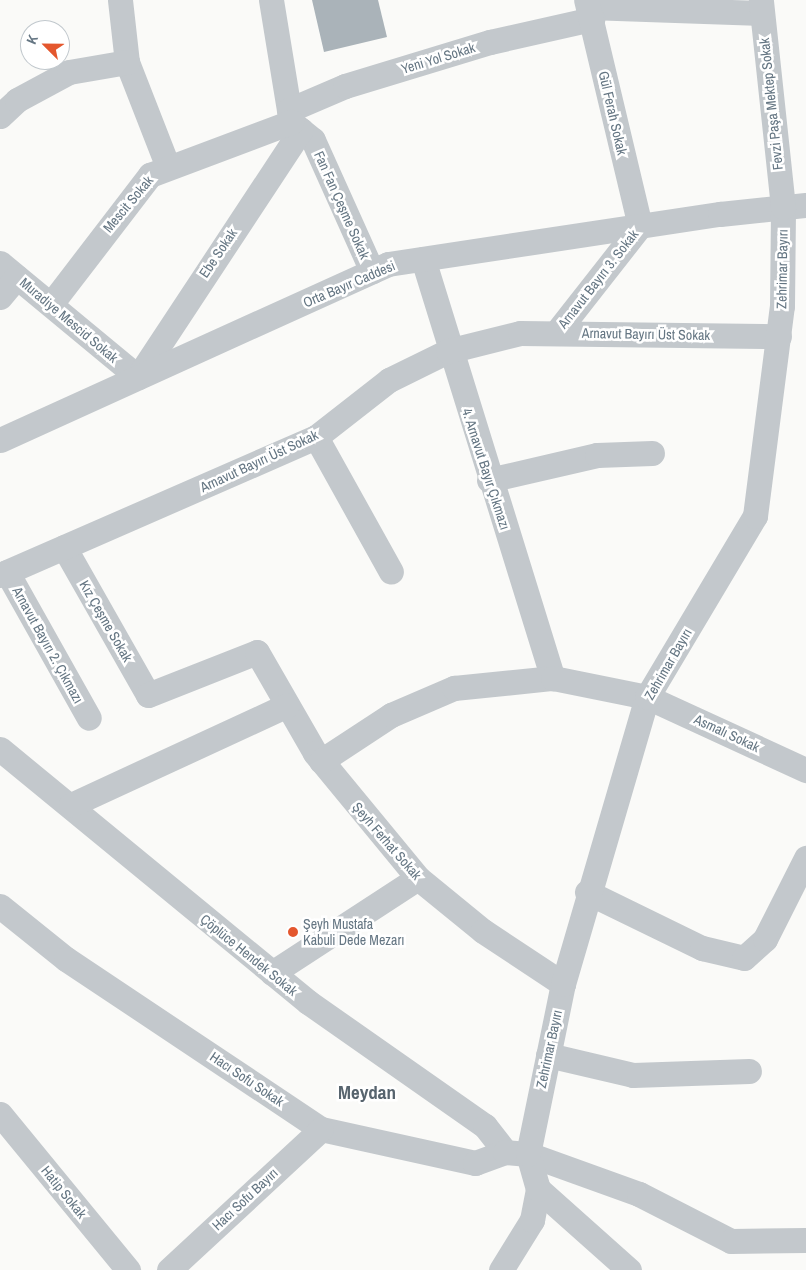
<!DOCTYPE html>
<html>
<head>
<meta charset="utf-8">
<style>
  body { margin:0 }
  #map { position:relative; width:806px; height:1270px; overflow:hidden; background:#fafaf8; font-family:"Archivo Narrow",sans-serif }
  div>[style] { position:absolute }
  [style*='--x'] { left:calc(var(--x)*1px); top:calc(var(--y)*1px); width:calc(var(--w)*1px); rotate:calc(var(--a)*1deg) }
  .building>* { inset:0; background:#aab3b9 }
  .minor>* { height:25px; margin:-12.5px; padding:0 12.5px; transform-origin:12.5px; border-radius:12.5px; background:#c3c8cc }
  .dots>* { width:14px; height:14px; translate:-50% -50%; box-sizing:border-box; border:2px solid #fff; border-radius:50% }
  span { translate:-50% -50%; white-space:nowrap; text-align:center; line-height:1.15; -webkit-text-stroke:5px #fff; paint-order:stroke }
  .street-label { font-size:14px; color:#657683 }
  .poi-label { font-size:14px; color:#657683 }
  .left { translate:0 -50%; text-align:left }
  .district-label { font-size:19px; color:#57646e; font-weight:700 }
  .north { position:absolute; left:20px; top:20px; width:50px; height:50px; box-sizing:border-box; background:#fff; border:1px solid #c1c8cd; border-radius:50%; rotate:293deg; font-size:14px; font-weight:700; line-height:20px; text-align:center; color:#657683 }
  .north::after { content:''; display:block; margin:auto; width:18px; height:22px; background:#e4572e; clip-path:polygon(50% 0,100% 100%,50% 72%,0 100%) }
</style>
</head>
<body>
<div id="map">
  <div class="building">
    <div style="clip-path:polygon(312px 0,378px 0,387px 37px,324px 52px)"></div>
  </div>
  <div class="minor">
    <div style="--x:120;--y:0;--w:62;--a:83.6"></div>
    <div style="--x:127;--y:62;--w:113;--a:68.7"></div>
    <div style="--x:271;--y:0;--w:124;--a:80.7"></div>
    <div style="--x:291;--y:122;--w:28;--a:39"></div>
    <div style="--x:313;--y:140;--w:144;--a:65.8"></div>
    <div style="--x:588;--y:7;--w:174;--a:2"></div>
    <div style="--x:289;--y:110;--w:61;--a:-23.2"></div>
    <div style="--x:345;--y:86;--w:152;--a:-16.9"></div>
    <div style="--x:490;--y:42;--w:105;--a:-12.7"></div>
    <div style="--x:0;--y:116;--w:23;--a:-43"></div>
    <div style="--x:17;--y:100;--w:59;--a:-28.3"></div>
    <div style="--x:69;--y:72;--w:59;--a:-9.8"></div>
    <div style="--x:423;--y:259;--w:439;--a:72.8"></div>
    <div style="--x:0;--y:263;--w:179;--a:39.6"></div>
    <div style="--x:138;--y:377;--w:296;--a:-56.6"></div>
    <div style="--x:0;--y:297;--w:26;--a:-50"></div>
    <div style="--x:51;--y:304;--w:163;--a:-52.5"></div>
    <div style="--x:150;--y:175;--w:151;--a:-20.6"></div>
    <div style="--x:556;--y:333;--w:136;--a:-51.9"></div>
    <div style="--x:640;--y:226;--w:232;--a:-103.4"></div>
    <div style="--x:316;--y:437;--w:154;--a:60.9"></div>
    <div style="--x:0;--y:440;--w:426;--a:-24.4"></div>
    <div style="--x:388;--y:264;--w:336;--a:-8.6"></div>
    <div style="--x:720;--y:214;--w:86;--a:-6"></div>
    <div style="--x:489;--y:480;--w:111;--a:-13"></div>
    <div style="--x:597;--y:455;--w:55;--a:-2.1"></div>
    <div style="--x:64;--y:547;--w:170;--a:60.4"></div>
    <div style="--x:148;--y:695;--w:117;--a:-21.5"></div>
    <div style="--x:257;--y:652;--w:116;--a:60.1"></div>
    <div style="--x:315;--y:753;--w:162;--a:50.5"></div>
    <div style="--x:418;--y:878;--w:84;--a:39.2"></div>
    <div style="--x:483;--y:931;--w:96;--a:33.5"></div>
    <div style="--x:7;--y:572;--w:167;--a:60.7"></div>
    <div style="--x:0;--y:575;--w:345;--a:-23.6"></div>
    <div style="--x:316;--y:437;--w:93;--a:-38"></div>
    <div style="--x:389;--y:380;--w:66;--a:-26.2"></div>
    <div style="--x:448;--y:351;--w:74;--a:-14"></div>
    <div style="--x:520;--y:333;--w:259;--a:0.7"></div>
    <div style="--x:0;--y:749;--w:399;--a:39.4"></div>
    <div style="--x:308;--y:1002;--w:216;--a:35"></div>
    <div style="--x:485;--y:1126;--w:33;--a:52"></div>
    <div style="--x:321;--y:761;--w:84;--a:-33.3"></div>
    <div style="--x:391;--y:715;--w:69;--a:-23.2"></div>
    <div style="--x:454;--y:688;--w:100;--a:-5.8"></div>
    <div style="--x:553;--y:678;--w:96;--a:11.4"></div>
    <div style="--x:647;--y:697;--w:175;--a:24.7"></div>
    <div style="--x:71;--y:805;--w:238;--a:-24.8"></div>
    <div style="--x:587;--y:892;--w:128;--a:26"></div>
    <div style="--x:702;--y:948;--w:43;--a:13.4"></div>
    <div style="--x:744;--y:958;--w:28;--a:-42"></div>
    <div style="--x:765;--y:939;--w:91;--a:-63.2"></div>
    <div style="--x:0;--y:906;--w:85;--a:38.8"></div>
    <div style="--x:66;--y:959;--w:306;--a:33.7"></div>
    <div style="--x:321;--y:1129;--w:158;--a:12.4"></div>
    <div style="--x:475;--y:1163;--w:32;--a:-20"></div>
    <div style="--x:505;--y:1152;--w:23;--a:5"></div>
    <div style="--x:528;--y:1154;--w:118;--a:19.8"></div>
    <div style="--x:639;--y:1194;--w:103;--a:27.1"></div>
    <div style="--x:731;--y:1241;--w:75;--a:-0.8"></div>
    <div style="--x:272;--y:973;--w:174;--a:-33.1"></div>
    <div style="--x:548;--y:1055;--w:87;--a:13.2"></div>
    <div style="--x:633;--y:1075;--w:116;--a:-2"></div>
    <div style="--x:0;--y:1114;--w:202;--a:50.6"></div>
    <div style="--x:169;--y:1270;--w:207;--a:-42.8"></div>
    <div style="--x:501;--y:1270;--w:59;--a:-58.2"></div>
    <div style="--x:532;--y:1220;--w:32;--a:-79"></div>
    <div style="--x:629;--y:1270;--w:122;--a:-138.3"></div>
    <div style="--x:538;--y:1189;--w:36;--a:-106"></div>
    <div style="--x:528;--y:1154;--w:174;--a:-78.4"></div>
    <div style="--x:563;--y:984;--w:299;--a:-73.7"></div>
    <div style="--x:647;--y:697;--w:211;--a:-59.2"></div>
    <div style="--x:755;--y:516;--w:212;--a:-82.7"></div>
    <div style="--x:782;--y:306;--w:99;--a:-89.4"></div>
    <div style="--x:783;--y:207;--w:208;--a:-96.1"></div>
  </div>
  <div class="dots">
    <div style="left:293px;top:932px;background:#e4572e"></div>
  </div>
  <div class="street-label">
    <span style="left:438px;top:58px;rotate:-17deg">Yeni Yol Sokak</span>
    <span style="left:771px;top:104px;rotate:-96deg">Fevzi Paşa Mektep Sokak</span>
    <span style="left:613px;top:113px;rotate:77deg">Gül Ferah Sokak</span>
    <span style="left:128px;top:204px;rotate:-50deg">Mescit Sokak</span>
    <span style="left:342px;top:205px;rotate:66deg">Fan Fan Çeşme Sokak</span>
    <span style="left:218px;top:253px;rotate:-56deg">Ebe Sokak</span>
    <span style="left:782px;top:269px;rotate:-89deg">Zehrimar Bayırı</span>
    <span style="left:598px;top:279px;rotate:-52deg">Arnavut Bayırı 3. Sokak</span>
    <span style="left:349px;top:284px;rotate:-23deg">Orta Bayır Caddesi</span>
    <span style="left:69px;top:320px;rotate:40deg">Muradiye Mescid Sokak</span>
    <span style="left:646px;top:334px;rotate:1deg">Arnavut Bayırı Üst Sokak</span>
    <span style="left:259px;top:461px;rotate:-25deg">Arnavut Bayırı Üst Sokak</span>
    <span style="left:486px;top:469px;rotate:72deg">4. Arnavut Bayır Çıkmazı</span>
    <span style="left:106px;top:621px;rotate:60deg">Kız Çeşme Sokak</span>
    <span style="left:48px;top:645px;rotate:61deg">Arnavut Bayırı 2. Çıkmazı</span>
    <span style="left:668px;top:664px;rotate:-60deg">Zehrimar Bayırı</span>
    <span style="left:727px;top:733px;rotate:25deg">Asmalı Sokak</span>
    <span style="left:387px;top:841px;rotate:49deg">Şeyh Ferhat Sokak</span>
    <span style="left:249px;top:955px;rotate:39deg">Çöplüce Hendek Sokak</span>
    <span style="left:549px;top:1049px;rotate:-78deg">Zehrimar Bayırı</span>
    <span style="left:247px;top:1079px;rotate:34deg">Hacı Sofu Sokak</span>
    <span style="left:64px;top:1192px;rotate:51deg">Hatip Sokak</span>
    <span style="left:245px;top:1199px;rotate:-43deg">Hacı Sofu Bayırı</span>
  </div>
  <div class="poi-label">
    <span class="left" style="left:303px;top:932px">Şeyh Mustafa<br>Kabuli Dede Mezarı</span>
  </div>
  <div class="district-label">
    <span style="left:367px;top:1093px">Meydan</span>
  </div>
  <div class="north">K</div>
</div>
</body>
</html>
